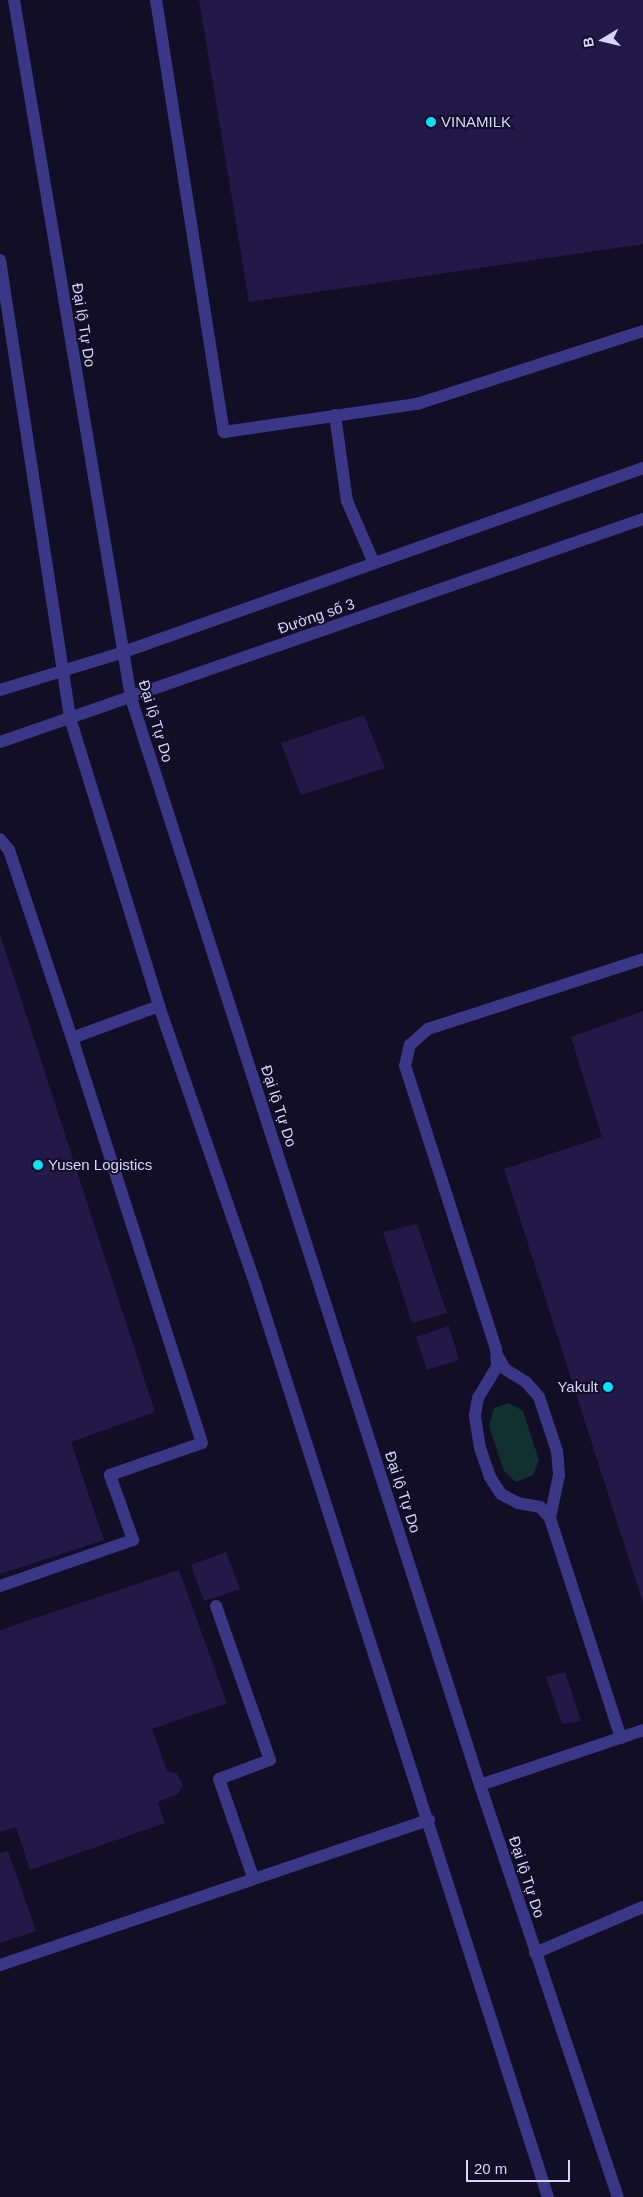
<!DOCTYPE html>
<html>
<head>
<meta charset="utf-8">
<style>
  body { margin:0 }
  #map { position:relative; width:643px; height:2197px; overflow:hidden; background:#120e26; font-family:Helvetica,sans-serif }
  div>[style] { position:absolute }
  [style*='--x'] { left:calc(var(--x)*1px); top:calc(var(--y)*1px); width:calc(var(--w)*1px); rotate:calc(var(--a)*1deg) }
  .green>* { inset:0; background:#113030 }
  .building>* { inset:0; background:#231948 }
  .service>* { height:12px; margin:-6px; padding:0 6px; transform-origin:6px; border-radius:6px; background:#3b3787 }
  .minor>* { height:12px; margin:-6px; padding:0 6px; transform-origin:6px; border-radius:6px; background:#3b3787 }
  .tertiary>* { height:12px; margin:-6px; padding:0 6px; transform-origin:6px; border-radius:6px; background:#3b3787 }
  .dots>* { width:14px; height:14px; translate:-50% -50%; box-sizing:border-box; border:2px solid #120e26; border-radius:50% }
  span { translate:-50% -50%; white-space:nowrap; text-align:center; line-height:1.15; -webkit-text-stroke:4px #120e26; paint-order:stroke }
  .poi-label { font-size:15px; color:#d9d3ff }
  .left { translate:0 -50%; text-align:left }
  .right { translate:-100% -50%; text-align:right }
  .street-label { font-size:15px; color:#d9d3ff }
  .north { position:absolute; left:578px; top:15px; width:50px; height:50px; -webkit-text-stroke:4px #120e26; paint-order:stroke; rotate:261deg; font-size:14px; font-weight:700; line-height:20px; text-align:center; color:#d9d3ff }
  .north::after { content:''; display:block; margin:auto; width:18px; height:22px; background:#d9d3ff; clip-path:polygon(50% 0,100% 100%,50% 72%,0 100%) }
  .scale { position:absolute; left:466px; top:2160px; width:104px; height:22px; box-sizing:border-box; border:2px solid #d9d3ff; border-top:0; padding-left:6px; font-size:15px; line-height:18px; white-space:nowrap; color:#d9d3ff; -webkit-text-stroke:4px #120e26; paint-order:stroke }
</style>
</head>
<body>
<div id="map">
  <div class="green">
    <div style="clip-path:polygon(509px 1403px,523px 1411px,539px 1460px,533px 1475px,516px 1482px,504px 1471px,489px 1426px,494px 1408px)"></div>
  </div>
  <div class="building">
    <div style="clip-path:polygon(199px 0,643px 0,643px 244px,249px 302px)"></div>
    <div style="clip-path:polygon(364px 715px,385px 768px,301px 795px,281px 743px)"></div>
    <div style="clip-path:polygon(0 934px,155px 1412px,71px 1442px,104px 1540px,0 1574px)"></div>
    <div style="clip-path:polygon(643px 1011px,643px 1603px,504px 1169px,602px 1137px,571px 1037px)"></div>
    <div style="clip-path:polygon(417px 1224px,447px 1313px,412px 1323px,383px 1232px)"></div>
    <div style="clip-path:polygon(449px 1326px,459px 1360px,427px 1370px,416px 1337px)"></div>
    <div style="clip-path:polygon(226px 1552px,240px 1589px,204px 1601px,191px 1565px)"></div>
    <div style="clip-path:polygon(179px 1570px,227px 1703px,152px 1729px,167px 1771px,177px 1774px,183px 1785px,178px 1794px,158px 1802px,165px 1823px,30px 1870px,16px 1827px,0 1832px,0 1630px)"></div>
    <div style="clip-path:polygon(565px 1672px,581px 1721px,562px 1724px,546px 1677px)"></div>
    <div style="clip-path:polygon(8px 1851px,36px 1931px,0 1943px,0 1853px)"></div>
  </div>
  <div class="service">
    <div style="--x:156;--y:0;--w:437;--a:81.1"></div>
    <div style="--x:224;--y:432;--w:195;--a:-8.3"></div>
    <div style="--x:417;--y:404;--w:237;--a:-17.9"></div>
    <div style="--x:335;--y:415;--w:87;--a:82.1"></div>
    <div style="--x:347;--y:501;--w:68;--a:66.5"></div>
    <div style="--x:0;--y:839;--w:14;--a:51"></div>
    <div style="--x:9;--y:850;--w:198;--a:71.5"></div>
    <div style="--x:497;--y:1355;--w:16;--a:60"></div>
    <div style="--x:505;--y:1369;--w:25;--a:32"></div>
    <div style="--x:526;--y:1382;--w:20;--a:49"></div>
    <div style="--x:539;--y:1397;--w:57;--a:71.6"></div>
    <div style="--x:557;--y:1451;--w:24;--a:85"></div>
    <div style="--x:559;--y:1475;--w:44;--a:101.8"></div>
    <div style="--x:0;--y:1586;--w:141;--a:-19.1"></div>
    <div style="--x:133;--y:1540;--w:69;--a:-109.5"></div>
    <div style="--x:110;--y:1475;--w:97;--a:-19.2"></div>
    <div style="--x:202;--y:1443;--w:425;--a:-107.8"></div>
    <div style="--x:72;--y:1038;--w:93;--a:-20.2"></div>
    <div style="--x:216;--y:1606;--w:163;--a:70.7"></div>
    <div style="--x:270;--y:1760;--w:54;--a:159.6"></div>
    <div style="--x:219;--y:1779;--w:104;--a:70.9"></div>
    <div style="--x:621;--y:1738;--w:231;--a:-107.9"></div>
    <div style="--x:550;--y:1518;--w:15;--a:-132"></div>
    <div style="--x:540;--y:1507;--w:22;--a:-170"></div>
    <div style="--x:518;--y:1503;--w:19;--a:-152"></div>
    <div style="--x:501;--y:1494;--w:20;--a:-123"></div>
    <div style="--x:490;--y:1477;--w:31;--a:-109"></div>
    <div style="--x:480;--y:1448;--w:33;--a:-99"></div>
    <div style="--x:475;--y:1415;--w:17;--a:-80"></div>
    <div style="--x:478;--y:1398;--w:37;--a:-59"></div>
    <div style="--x:497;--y:1366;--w:17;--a:-93"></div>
    <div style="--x:496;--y:1349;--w:297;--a:-107.8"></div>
    <div style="--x:405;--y:1066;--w:22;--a:-77"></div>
    <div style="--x:410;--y:1045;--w:24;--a:-42"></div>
    <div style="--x:428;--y:1029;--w:226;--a:-18"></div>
    <div style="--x:480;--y:1785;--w:172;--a:-18.6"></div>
    <div style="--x:0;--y:1965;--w:453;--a:-18.7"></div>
  </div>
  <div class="minor">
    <div style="--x:0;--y:690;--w:127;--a:-17"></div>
    <div style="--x:121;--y:653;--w:554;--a:-19.51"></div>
    <div style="--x:0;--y:742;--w:681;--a:-19.13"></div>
    <div style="--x:535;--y:1953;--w:117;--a:-23.1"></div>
  </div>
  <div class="tertiary">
    <div style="--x:14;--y:0;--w:708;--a:80.48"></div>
    <div style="--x:131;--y:698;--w:1142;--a:72.2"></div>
    <div style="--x:480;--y:1785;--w:434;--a:71.5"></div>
    <div style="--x:0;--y:260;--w:463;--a:81.3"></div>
    <div style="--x:70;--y:718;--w:301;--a:72.8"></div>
    <div style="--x:159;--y:1006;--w:293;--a:70.9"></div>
    <div style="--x:255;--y:1283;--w:960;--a:72.23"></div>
  </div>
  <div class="dots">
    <div style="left:431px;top:122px;background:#00e3fe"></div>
    <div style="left:38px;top:1165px;background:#00e3fe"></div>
    <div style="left:608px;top:1387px;background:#00e3fe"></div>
  </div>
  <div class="poi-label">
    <span class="left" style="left:441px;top:122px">VINAMILK</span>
    <span class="left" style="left:48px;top:1165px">Yusen Logistics</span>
    <span class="right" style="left:598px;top:1387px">Yakult</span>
  </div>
  <div class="street-label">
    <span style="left:84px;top:325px;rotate:81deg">Đại lộ Tự Do</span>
    <span style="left:316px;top:616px;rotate:-19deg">Đường số 3</span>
    <span style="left:156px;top:721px;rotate:73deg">Đại lộ Tự Do</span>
    <span style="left:279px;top:1106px;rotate:72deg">Đại lộ Tự Do</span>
    <span style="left:403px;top:1492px;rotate:72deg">Đại lộ Tự Do</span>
    <span style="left:527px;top:1877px;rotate:72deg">Đại lộ Tự Do</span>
  </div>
  <div class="north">B</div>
  <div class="scale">20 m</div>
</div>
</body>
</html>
